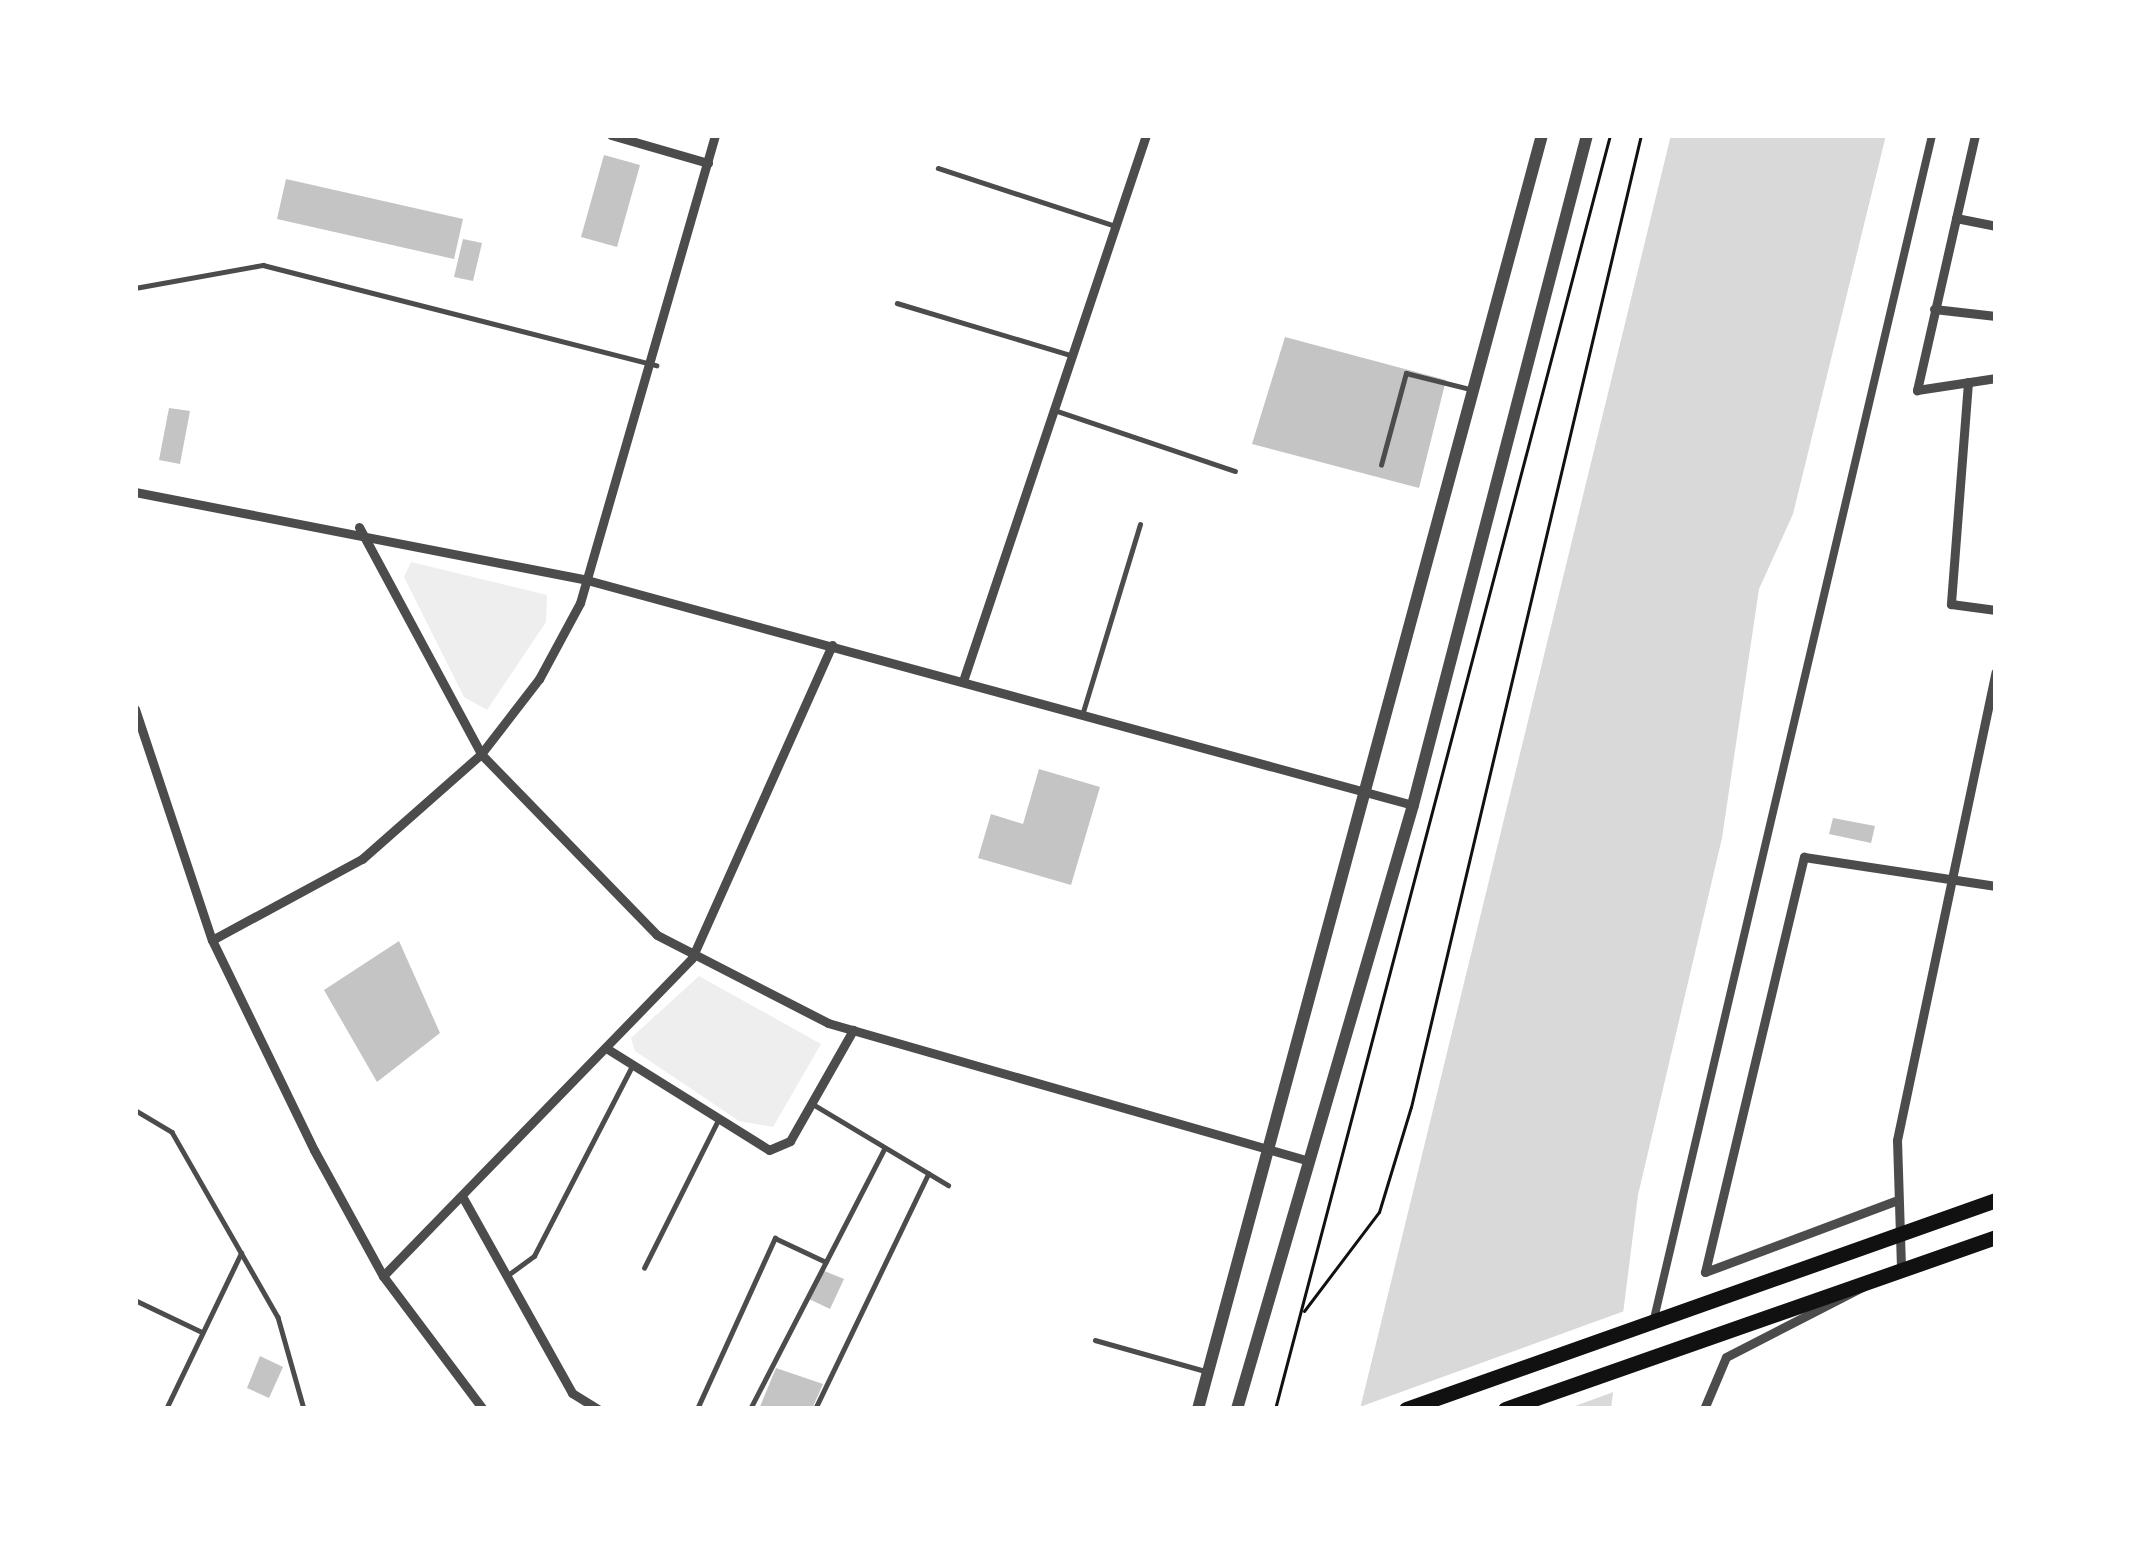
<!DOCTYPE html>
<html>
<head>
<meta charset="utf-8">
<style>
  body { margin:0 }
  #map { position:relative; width:2131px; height:1544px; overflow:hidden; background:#fff; font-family:Jost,sans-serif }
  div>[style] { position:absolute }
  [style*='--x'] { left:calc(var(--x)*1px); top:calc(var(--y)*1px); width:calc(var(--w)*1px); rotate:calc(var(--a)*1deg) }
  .green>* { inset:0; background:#eee }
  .water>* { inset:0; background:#d9d9d9 }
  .pier>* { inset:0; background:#fff }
  .building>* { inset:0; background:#c4c4c4 }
  .path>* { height:3px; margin:-1.5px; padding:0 1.5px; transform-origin:1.5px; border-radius:1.5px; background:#111 }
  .service>* { height:4.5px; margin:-2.25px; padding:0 2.25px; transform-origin:2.25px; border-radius:2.25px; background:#4c4c4c }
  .pedestrian>* { height:8px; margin:-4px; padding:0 4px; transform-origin:4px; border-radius:4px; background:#4c4c4c }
  .minor>* { height:9px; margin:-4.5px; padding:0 4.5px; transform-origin:4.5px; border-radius:4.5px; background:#4c4c4c }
  .tertiary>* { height:12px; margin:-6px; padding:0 6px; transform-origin:6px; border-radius:6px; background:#4c4c4c }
  .primary>* { height:15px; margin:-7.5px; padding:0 7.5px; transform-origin:7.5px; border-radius:7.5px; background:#111 }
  span { translate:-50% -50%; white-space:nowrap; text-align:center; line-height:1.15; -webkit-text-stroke:9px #fff; paint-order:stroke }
  .frame { position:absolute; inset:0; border:138px solid #fff; pointer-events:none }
</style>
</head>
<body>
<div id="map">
  <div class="green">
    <div style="clip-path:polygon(411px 562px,547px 595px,546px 622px,487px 710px,464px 697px,404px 577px)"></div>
    <div style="clip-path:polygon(699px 976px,821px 1044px,773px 1127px,739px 1121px,635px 1051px,631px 1038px)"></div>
  </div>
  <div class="water">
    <div style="clip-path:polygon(1671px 135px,1886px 135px,1793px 514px,1759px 589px,1722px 838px,1638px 1195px,1611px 1409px,1360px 1409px)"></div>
  </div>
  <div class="pier">
    <div style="clip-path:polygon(1630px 1309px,1619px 1390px,1567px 1409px,1354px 1409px)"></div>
  </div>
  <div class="building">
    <div style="clip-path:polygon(604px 155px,640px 165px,617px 247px,581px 237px)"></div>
    <div style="clip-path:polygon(286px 179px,463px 219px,454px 259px,277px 219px)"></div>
    <div style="clip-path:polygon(463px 239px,482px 243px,473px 281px,454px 277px)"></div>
    <div style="clip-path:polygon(1285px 337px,1446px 380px,1419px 488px,1252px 444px)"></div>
    <div style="clip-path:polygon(169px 408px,190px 411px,180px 464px,159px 460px)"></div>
    <div style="clip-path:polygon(1039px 769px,1100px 787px,1071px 885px,978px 858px,991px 814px,1023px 824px)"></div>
    <div style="clip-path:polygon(1833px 818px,1875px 826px,1871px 843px,1829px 834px)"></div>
    <div style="clip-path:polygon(399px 941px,440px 1033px,377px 1082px,324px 990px)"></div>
    <div style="clip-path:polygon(822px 1270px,844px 1279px,830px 1309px,809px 1299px)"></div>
    <div style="clip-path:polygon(260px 1356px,283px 1367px,269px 1398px,247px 1388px)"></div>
    <div style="clip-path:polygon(776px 1368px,823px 1384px,812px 1409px,759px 1409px)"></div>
  </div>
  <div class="path">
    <div style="--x:1304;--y:1311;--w:124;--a:-52.9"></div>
    <div style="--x:1379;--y:1212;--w:110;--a:-73.1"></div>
    <div style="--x:1411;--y:1107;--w:999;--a:-76.69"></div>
    <div style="--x:1275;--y:1409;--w:1317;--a:-75.27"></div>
  </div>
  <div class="service">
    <div style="--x:938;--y:168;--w:186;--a:18.1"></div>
    <div style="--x:135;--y:288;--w:130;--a:-10.2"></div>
    <div style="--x:263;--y:265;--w:406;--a:14.3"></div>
    <div style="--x:897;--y:303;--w:181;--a:16.7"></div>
    <div style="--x:1054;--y:410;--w:191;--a:18.6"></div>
    <div style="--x:1381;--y:465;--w:95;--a:-74.8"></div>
    <div style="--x:1406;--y:373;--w:66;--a:14"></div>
    <div style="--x:1083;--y:712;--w:196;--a:-73.1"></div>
    <div style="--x:811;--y:1103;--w:160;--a:30.9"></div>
    <div style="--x:135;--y:1110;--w:43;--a:30.7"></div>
    <div style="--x:172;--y:1132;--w:213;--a:60.2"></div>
    <div style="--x:278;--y:1317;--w:96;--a:74.2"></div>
    <div style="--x:644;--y:1268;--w:165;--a:-63.4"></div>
    <div style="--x:508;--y:1275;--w:32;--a:-36"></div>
    <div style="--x:534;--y:1256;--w:214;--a:-62.7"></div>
    <div style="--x:135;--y:1300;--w:72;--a:25.5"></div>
    <div style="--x:1095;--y:1340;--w:114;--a:15.7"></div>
    <div style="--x:166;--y:1409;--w:173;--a:-64.3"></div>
    <div style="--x:697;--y:1409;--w:188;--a:-65.5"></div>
    <div style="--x:775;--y:1238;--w:56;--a:25.2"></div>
    <div style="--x:750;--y:1409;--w:292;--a:-62.7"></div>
    <div style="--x:815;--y:1409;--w:261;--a:-64.3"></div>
  </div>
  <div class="pedestrian">
    <div style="--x:1653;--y:1323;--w:1220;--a:-76.78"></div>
  </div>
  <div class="minor">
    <div style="--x:611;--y:135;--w:101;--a:16.1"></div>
    <div style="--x:1975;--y:135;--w:262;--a:102.8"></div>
    <div style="--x:1917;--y:390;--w:80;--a:-8.6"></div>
    <div style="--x:1956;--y:218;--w:41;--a:11.3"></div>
    <div style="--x:1934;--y:309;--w:62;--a:6.4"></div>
    <div style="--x:1968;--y:382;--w:223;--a:94.4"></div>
    <div style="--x:1951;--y:604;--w:45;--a:7.6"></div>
    <div style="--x:135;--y:492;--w:460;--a:11"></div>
    <div style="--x:587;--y:580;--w:856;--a:15.24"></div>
    <div style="--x:359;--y:527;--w:258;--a:61.7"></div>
    <div style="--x:481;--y:754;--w:252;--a:45.8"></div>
    <div style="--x:657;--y:935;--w:192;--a:27.2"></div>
    <div style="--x:828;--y:1023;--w:498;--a:16"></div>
    <div style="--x:964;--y:678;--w:573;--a:-71.47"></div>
    <div style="--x:135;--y:709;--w:243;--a:71.6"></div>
    <div style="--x:212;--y:940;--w:233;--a:64.1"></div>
    <div style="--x:314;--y:1150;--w:144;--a:61.3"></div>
    <div style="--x:383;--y:1276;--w:166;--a:53.1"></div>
    <div style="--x:212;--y:940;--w:170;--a:-28.4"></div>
    <div style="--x:362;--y:859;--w:159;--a:-41.4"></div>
    <div style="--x:481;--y:754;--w:95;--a:-52.3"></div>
    <div style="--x:539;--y:679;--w:86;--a:-61.7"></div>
    <div style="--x:580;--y:603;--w:487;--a:-73.9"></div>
    <div style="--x:606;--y:1048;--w:192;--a:32"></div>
    <div style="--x:769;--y:1150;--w:23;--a:-23"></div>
    <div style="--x:790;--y:1141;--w:128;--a:-60.4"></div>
    <div style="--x:462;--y:1196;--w:226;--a:60.8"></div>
    <div style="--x:572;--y:1393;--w:31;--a:32"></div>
    <div style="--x:1895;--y:1201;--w:203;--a:159.5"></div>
    <div style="--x:1705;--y:1272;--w:427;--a:-76.6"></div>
    <div style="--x:1804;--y:857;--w:194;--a:8.6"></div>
    <div style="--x:383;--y:1276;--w:443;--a:-45.8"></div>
    <div style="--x:692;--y:958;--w:343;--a:-65.9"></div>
    <div style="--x:1704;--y:1409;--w:56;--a:-67.1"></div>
    <div style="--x:1726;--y:1357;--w:197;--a:-27.2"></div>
    <div style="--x:1901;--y:1267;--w:127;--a:-91.8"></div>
    <div style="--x:1897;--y:1140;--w:478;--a:-78.1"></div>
  </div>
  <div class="tertiary">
    <div style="--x:1198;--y:1409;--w:1320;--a:-74.89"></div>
    <div style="--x:1237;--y:1409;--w:629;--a:-73.75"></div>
    <div style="--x:1413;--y:805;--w:692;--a:-75.44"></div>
  </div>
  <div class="primary">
    <div style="--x:1406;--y:1409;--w:626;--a:-19.51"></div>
    <div style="--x:1505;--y:1409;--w:520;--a:-19.31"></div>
  </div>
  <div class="frame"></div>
</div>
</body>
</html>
